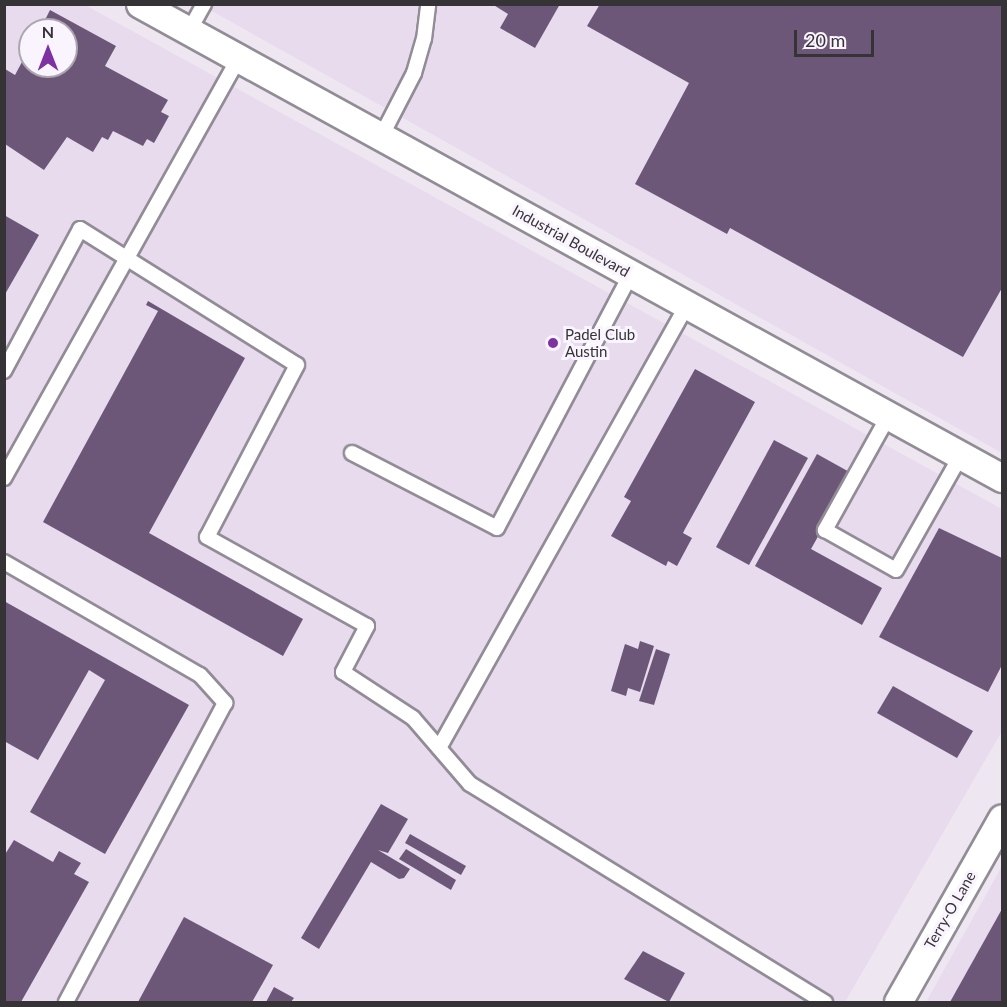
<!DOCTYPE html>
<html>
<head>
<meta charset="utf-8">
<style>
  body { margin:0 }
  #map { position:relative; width:1007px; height:1007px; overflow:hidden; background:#eee7f2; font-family:Lato,sans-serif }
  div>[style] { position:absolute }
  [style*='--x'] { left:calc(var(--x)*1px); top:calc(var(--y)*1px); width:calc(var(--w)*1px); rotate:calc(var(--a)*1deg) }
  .built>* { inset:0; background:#e7dbed }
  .building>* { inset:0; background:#6c5778 }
  .roads { filter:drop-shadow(2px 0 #928c96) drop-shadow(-2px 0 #928c96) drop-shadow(0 2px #928c96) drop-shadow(0 -2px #928c96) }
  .lane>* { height:14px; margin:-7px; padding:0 7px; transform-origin:7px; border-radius:7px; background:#fff }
  .street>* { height:27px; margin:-13.5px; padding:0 13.5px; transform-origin:13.5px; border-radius:13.5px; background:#fff }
  .dots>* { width:16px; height:16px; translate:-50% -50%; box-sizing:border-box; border:3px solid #faf4fe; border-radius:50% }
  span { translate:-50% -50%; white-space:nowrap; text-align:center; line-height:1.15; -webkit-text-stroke:6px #faf4fe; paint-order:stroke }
  .street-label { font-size:15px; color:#363337 }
  .poi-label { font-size:15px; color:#363337 }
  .left { translate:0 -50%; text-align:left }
  .frame { position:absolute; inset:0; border:6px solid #363337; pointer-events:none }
  .north { position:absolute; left:18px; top:18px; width:60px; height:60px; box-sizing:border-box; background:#faf4fe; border:2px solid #aca7ae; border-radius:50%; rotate:0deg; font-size:16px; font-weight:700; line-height:24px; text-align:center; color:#363337 }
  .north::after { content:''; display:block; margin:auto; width:21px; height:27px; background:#7e31a1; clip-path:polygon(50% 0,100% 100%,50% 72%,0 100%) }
  .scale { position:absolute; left:794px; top:30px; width:80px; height:27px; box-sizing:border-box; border:3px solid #363337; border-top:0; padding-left:8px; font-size:18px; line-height:21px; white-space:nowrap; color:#363337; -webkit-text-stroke:4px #faf4fe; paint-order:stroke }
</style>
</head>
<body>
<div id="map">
  <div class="built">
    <div style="clip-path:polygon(evenodd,5px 5px,85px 5px,1002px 509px,1002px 731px,845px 1002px,5px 1002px,5px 5px,30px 30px,66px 30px,66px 66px,30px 66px,30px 30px)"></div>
    <div style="clip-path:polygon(201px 5px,1002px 5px,1002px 453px)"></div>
    <div style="clip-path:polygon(1002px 866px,1002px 1002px,926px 1002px)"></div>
  </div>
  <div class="building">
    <div style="clip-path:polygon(492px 4px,560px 4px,535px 48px,500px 28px,508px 14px)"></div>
    <div style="clip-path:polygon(600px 4px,1002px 4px,1002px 288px,963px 357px,730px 228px,727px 234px,635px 184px,689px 83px,587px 26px)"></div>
    <div style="clip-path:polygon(50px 10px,116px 46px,105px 66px,168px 100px,161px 112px,169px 116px,154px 143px,147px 139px,143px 146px,113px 131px,108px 140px,102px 137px,93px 152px,67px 137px,44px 170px,5px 144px,5px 69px,15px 75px,30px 47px,30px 66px,66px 66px,66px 30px,40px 30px)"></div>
    <div style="clip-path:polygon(4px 215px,39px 235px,4px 296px)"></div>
    <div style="clip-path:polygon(148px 301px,245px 358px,149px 533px,303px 619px,283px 656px,43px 522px,158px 311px,146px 305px)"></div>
    <div style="clip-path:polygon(695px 369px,755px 402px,685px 529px,683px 533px,692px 538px,677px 566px,668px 561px,666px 566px,611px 536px,631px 501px,624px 497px)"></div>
    <div style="clip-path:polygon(774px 440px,808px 458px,749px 565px,716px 547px)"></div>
    <div style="clip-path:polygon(817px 454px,853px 474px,811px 549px,882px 588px,862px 625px,755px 566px)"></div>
    <div style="clip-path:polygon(939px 528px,1002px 558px,1002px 665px,988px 692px,879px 637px)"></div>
    <div style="clip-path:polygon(4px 601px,189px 705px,105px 854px,30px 812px,105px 680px,89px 670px,38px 760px,4px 741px)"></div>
    <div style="clip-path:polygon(640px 641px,654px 646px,640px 692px,628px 688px,626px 696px,611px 691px,625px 644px,638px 649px)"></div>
    <div style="clip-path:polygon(656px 649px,670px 654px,654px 705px,639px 701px)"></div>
    <div style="clip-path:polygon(893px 686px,973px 731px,957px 758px,877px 713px)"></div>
    <div style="clip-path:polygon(381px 804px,408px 819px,388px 853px,378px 850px,410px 869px,404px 878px,399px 879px,371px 862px,319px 949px,301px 938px)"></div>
    <div style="clip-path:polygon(410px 834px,466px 866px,461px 875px,405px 843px)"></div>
    <div style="clip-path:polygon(14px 840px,53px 862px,59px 851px,81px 863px,74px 874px,89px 882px,21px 1002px,4px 1002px,4px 856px)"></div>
    <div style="clip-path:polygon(406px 849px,456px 880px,451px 890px,399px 859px)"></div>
    <div style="clip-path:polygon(1002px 909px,1002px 1002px,950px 1002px)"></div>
    <div style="clip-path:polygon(184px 917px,273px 965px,252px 1002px,138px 1002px)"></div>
    <div style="clip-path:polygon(643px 951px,685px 973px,669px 1002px,624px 979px)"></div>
    <div style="clip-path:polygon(274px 987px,294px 998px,291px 1002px,266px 1002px)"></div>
  </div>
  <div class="roads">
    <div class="lane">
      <div style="--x:189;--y:31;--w:31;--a:-61"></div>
      <div style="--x:381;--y:137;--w:72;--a:-62.7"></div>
      <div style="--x:414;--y:73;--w:35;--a:-74"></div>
      <div style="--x:424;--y:39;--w:35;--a:-83"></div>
      <div style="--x:4;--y:371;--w:161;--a:-61.8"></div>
      <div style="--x:80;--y:229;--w:256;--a:32.1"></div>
      <div style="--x:297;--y:365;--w:194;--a:117.6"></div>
      <div style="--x:207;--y:537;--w:183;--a:29.1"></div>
      <div style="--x:367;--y:626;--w:52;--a:117.6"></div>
      <div style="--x:343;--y:672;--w:84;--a:33.3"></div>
      <div style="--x:413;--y:718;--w:87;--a:49.2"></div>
      <div style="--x:470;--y:784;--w:417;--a:31.6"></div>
      <div style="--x:889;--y:415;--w:132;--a:119.1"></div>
      <div style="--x:825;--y:530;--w:81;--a:29.4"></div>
      <div style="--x:896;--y:570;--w:132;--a:-60.5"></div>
      <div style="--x:352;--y:453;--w:163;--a:27.3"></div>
      <div style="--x:497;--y:528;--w:287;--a:-62.2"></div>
      <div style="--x:4;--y:478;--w:480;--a:-60.8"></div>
      <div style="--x:4;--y:562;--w:226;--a:30"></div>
      <div style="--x:200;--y:675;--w:38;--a:48"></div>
      <div style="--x:225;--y:703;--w:339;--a:118"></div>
      <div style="--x:439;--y:748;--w:508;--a:-60.76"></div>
    </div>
    <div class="street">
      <div style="--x:140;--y:4;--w:984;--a:28.81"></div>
      <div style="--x:898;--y:1002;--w:211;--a:-60.5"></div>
    </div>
  </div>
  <div class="dots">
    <div style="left:553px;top:343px;background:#7e31a1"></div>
  </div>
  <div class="street-label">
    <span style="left:571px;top:241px;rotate:29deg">Industrial Boulevard</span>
    <span style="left:950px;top:910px;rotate:-60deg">Terry-O Lane</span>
  </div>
  <div class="poi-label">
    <span class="left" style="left:565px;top:343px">Padel Club<br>Austin</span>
  </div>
  <div class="frame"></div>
  <div class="north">N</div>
  <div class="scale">20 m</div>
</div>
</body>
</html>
